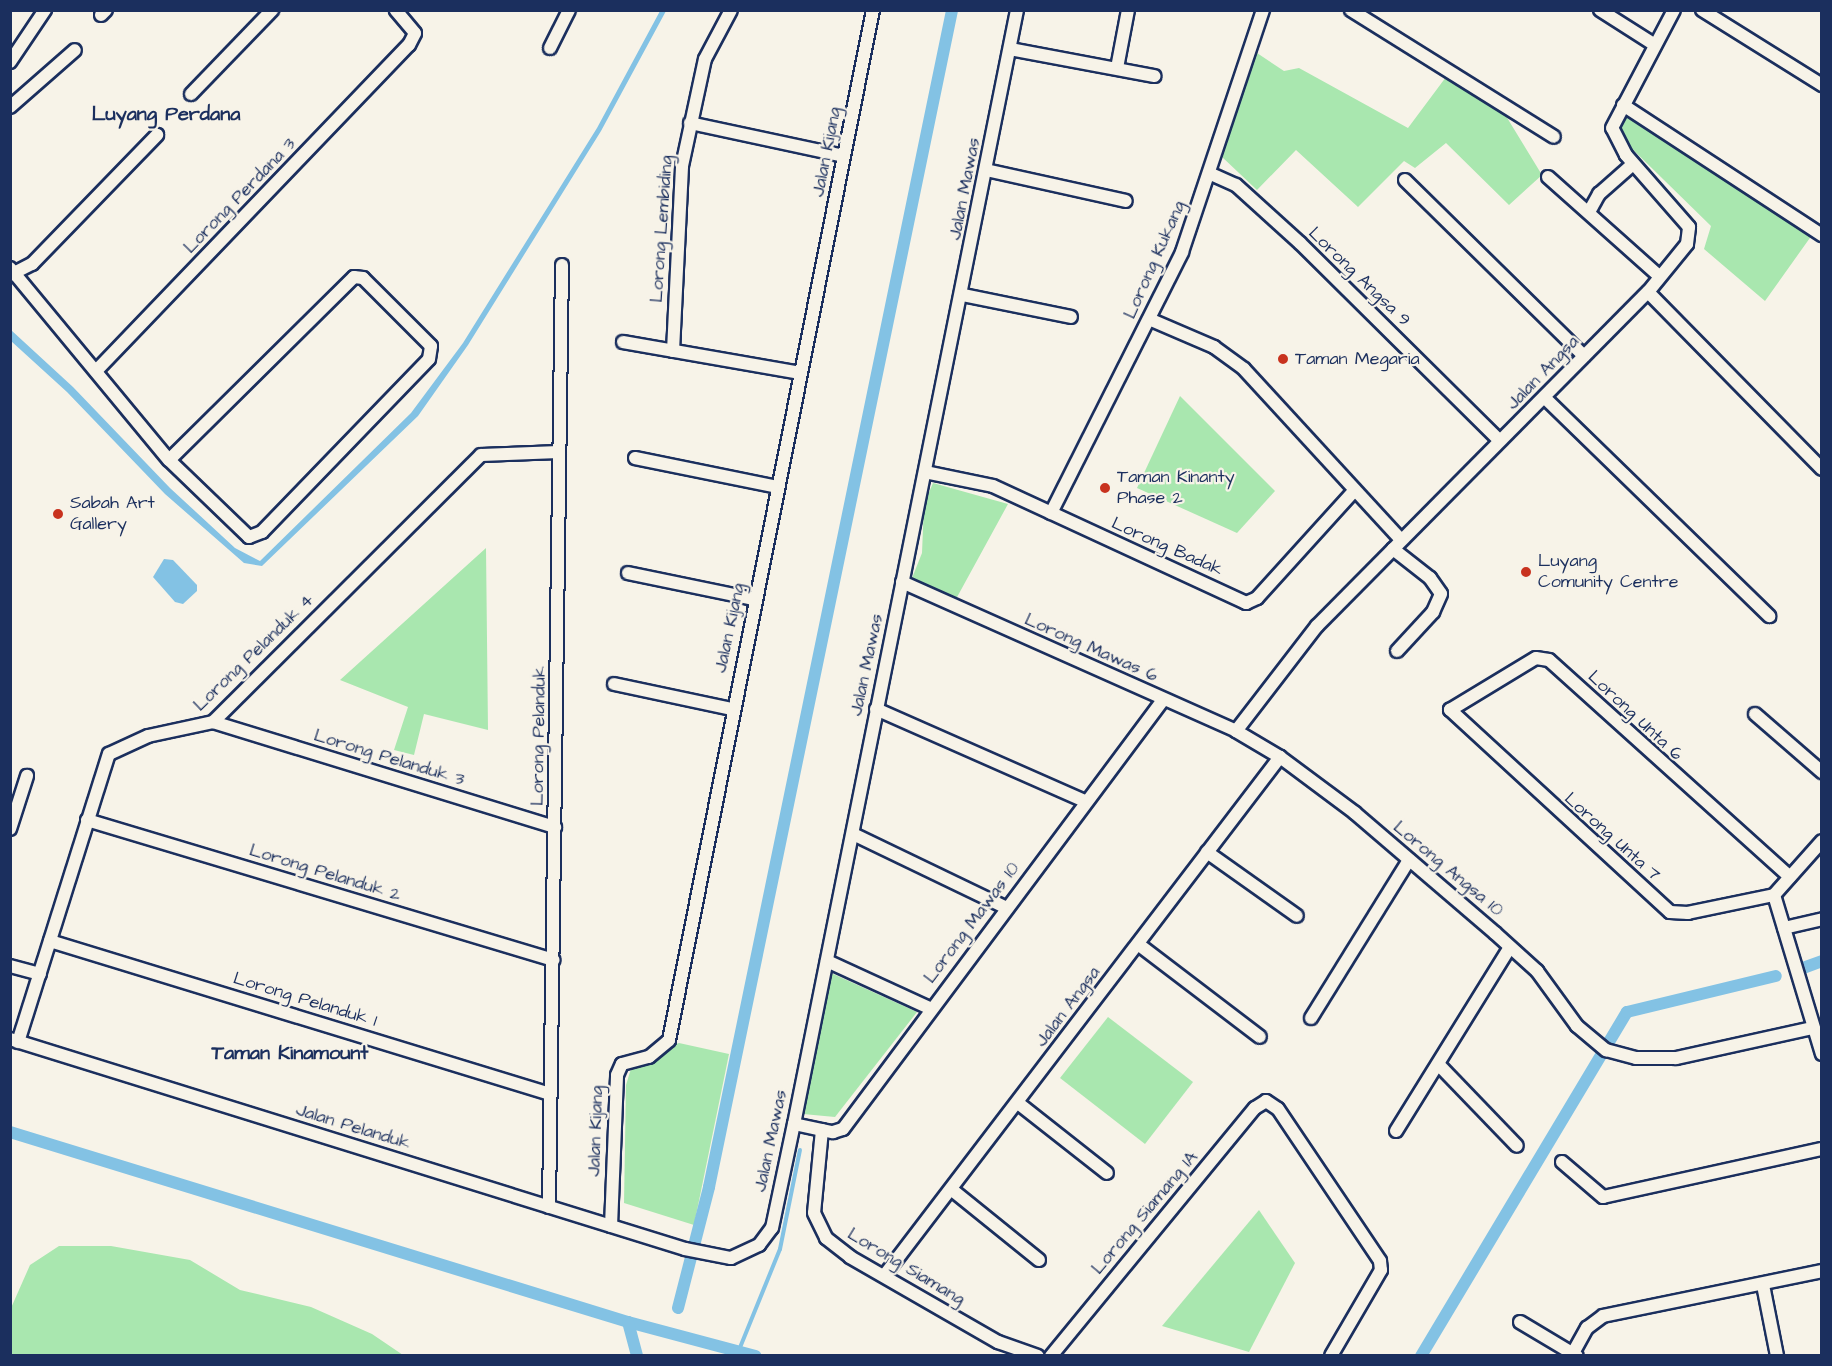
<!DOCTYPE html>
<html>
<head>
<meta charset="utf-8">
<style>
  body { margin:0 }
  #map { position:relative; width:1832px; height:1366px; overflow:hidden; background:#f7f3e8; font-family:"Architects Daughter",sans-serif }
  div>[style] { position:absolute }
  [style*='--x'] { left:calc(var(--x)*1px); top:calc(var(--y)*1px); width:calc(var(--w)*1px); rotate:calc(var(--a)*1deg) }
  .green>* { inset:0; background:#a9e7af }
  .water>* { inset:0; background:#83c2e4 }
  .stream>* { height:4px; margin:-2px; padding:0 2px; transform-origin:2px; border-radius:2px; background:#83c2e4 }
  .canal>* { height:12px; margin:-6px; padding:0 6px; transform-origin:6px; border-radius:6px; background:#83c2e4 }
  .roads { filter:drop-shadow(2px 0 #1b2f5e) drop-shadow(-2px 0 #1b2f5e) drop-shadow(0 2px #1b2f5e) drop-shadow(0 -2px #1b2f5e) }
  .minor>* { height:12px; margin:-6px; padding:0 6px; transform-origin:6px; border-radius:6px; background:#f7f3e8 }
  .dots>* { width:16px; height:16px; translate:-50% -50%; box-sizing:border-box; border:3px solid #f7f3e8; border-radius:50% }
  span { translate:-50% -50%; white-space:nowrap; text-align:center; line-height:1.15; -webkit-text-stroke:4.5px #f7f3e8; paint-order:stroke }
  .street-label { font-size:18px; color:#1b2f5e }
  .poi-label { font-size:18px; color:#1b2f5e }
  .left { translate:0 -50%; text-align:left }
  .neighbourhood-label { font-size:20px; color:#1b2f5e; font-weight:700 }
  .frame { position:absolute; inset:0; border:12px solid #1b2f5e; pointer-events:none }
</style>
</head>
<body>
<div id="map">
  <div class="green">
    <div style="clip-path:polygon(1254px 51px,1284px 71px,1299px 68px,1408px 128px,1446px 77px,1506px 116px,1542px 175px,1509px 205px,1446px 143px,1415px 168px,1404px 161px,1358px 207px,1296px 150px,1257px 190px,1221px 156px)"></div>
    <div style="clip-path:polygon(1627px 114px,1812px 235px,1765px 301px,1704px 249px,1711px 226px,1618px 135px)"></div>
    <div style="clip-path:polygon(1180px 396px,1275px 491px,1237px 533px,1137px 488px)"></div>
    <div style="clip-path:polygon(933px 483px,1008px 504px,956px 599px,912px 578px,922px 553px,924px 504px)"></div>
    <div style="clip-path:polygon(486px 548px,488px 730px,424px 714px,414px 755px,394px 750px,408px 707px,340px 680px)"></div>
    <div style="clip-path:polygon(831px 973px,917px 1012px,835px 1117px,803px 1114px)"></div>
    <div style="clip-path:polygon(1108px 1017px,1193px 1082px,1145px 1144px,1060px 1078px)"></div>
    <div style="clip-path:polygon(679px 1043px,729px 1054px,694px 1225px,624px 1203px,626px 1085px,634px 1059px)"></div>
    <div style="clip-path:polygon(1259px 1210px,1295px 1263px,1249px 1352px,1162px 1326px)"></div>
    <div style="clip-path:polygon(111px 1246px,190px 1260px,240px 1290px,311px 1307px,372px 1334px,403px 1355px,11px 1355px,11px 1308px,30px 1265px,59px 1246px)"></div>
  </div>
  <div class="water">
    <div style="clip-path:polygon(660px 11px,666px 11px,601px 131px,468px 345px,418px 416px,262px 566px,244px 563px,165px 494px,67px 392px,11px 341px,11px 330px,73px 387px,170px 488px,235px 548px,260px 561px,411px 413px,463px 343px,597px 128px)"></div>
    <div style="clip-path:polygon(164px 559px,173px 560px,197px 585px,197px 591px,183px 604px,175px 602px,153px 577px)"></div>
  </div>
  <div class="stream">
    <div style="--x:739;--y:1350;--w:109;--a:-67.9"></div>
    <div style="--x:780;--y:1249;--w:101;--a:-78.6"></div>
  </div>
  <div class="canal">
    <div style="--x:1803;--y:968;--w:20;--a:-20"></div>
    <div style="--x:10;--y:1132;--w:647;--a:17.09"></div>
    <div style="--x:628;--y:1322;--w:132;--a:14.9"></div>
    <div style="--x:678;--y:1308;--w:125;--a:-75.6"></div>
    <div style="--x:709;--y:1187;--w:1202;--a:-78.33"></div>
    <div style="--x:628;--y:1322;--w:35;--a:75"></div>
    <div style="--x:1421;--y:1356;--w:401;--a:-59.1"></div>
    <div style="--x:1627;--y:1012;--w:153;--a:-13.6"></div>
  </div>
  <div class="roads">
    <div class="minor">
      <div style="--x:1351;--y:10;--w:239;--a:32"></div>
      <div style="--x:1600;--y:10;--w:65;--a:32.5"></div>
      <div style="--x:1702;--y:10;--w:142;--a:32"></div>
      <div style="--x:101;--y:15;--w:7;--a:-45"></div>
      <div style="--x:550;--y:48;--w:42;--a:-63.4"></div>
      <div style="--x:1010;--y:49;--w:147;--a:10.6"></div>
      <div style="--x:10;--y:62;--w:63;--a:-56.1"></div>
      <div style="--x:1117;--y:68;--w:59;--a:-79.3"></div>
      <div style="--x:191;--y:94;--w:117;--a:-46"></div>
      <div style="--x:1623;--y:105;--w:238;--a:33.2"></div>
      <div style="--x:10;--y:107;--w:86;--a:-41.2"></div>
      <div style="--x:690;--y:123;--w:157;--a:12.1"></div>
      <div style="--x:986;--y:170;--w:143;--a:12.5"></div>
      <div style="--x:1211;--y:174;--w:27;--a:24"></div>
      <div style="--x:1236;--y:185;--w:86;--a:42.2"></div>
      <div style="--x:1300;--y:243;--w:281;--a:44.7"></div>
      <div style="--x:1548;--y:177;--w:149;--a:41.7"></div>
      <div style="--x:1405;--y:180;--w:251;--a:44.5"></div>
      <div style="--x:1589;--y:212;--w:21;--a:-61"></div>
      <div style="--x:1599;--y:194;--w:45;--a:-41.4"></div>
      <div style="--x:10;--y:268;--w:249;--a:50.4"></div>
      <div style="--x:169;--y:460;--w:111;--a:43.9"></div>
      <div style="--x:249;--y:537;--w:14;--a:-21"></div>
      <div style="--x:262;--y:532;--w:240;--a:-46"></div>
      <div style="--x:429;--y:359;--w:13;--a:-81"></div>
      <div style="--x:431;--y:346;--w:96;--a:-135"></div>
      <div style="--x:363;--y:278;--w:9;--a:-174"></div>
      <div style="--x:354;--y:277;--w:260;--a:135.3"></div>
      <div style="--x:10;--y:275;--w:25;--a:-27"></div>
      <div style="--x:32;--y:264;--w:180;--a:-45.9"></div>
      <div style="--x:1648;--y:292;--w:248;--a:45.5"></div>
      <div style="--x:963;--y:295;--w:110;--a:11.5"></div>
      <div style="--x:1149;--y:319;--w:71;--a:23.3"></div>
      <div style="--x:1214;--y:347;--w:37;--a:36"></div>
      <div style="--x:1244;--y:369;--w:232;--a:47.4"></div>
      <div style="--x:623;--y:342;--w:180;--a:9.9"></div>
      <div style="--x:673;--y:351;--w:185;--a:-87.2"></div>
      <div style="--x:682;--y:166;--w:109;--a:-77.9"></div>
      <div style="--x:705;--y:59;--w:55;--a:-62"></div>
      <div style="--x:96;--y:371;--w:452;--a:-46.2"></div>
      <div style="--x:409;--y:45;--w:13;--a:-63"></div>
      <div style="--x:415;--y:33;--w:30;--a:-130"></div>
      <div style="--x:1545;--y:398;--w:313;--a:44.2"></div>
      <div style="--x:635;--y:458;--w:145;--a:11.5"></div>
      <div style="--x:925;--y:472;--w:69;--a:11.6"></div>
      <div style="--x:993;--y:486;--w:279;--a:24.8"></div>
      <div style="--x:1246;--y:603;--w:12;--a:-24"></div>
      <div style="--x:1257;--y:598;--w:144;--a:-47.8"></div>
      <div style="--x:1051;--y:513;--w:292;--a:-63.3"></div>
      <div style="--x:1182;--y:252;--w:255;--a:-71.5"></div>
      <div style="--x:1393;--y:549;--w:47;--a:38.1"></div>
      <div style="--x:1430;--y:578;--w:19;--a:55"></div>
      <div style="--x:1441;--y:594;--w:20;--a:114"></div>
      <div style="--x:1433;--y:612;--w:53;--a:132.7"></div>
      <div style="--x:628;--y:573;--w:129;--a:11.7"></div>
      <div style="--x:902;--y:582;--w:366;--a:24"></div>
      <div style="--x:1236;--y:731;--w:51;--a:30.6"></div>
      <div style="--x:1280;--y:757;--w:94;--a:36.7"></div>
      <div style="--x:1355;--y:813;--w:184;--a:40.6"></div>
      <div style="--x:1495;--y:933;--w:57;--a:42.1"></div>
      <div style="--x:1537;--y:971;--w:68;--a:54"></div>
      <div style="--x:1577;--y:1026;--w:38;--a:40"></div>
      <div style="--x:1606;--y:1050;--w:31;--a:15"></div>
      <div style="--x:1636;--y:1058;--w:40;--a:0"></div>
      <div style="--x:1676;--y:1058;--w:140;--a:-12.4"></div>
      <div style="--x:614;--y:684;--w:121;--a:12"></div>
      <div style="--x:876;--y:709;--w:228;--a:23.8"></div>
      <div style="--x:1755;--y:714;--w:89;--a:40.9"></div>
      <div style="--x:213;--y:722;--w:358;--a:17.1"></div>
      <div style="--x:1236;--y:731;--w:133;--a:-52.4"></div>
      <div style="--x:1317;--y:626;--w:470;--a:-45.3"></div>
      <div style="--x:1648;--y:292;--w:62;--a:-50.9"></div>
      <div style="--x:1687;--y:244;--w:17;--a:-83"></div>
      <div style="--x:1689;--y:227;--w:96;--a:-131.2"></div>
      <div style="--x:1626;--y:155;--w:30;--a:-117"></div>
      <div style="--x:1612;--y:128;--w:133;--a:-62.3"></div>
      <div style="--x:87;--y:820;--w:487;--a:16.7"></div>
      <div style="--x:10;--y:829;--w:56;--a:-72.2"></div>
      <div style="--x:853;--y:834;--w:169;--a:25.7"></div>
      <div style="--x:1207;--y:852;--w:110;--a:35.4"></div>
      <div style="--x:1774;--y:895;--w:88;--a:168.2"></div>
      <div style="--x:1688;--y:913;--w:18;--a:-177"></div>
      <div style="--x:1670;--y:912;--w:299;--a:-137.4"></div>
      <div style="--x:1450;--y:710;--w:100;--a:-31.2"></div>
      <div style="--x:1536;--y:658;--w:13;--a:9"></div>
      <div style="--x:1549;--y:660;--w:324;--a:42"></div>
      <div style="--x:1774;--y:895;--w:166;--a:73.2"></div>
      <div style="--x:1774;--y:895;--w:72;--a:-48.4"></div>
      <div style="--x:1784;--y:928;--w:39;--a:-13"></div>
      <div style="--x:50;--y:941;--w:523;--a:17.01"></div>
      <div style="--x:1138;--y:944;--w:153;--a:37.3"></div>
      <div style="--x:827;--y:961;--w:112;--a:24.7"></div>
      <div style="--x:10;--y:966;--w:31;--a:15"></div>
      <div style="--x:1311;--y:1018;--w:186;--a:-58.2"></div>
      <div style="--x:10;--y:1039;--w:707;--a:17.28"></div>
      <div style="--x:685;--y:1249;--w:47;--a:11.1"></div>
      <div style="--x:731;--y:1258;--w:31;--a:-25"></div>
      <div style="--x:759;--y:1245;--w:21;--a:-53"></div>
      <div style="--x:772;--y:1228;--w:106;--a:-78.1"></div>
      <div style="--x:794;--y:1124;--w:1136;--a:-78.68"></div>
      <div style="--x:18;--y:1042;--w:302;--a:-72.5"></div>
      <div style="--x:109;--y:754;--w:43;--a:-24.8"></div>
      <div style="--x:148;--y:736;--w:66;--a:-12.2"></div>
      <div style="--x:213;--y:722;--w:378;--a:-44.9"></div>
      <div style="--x:481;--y:455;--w:78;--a:-2.2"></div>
      <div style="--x:1439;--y:1065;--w:112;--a:46.1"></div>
      <div style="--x:1018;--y:1103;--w:113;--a:38.2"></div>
      <div style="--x:794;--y:1124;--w:40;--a:12"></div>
      <div style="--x:833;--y:1132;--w:10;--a:-17"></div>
      <div style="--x:843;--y:1129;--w:535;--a:-53.28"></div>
      <div style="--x:822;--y:1130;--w:83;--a:95.5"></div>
      <div style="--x:814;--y:1213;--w:28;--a:64"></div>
      <div style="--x:826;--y:1238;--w:31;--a:38"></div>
      <div style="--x:850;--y:1257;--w:171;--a:29.9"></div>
      <div style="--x:998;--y:1342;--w:42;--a:19.3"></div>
      <div style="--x:1396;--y:1131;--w:216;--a:-58.2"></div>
      <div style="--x:1562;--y:1162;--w:54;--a:40.5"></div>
      <div style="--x:1603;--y:1197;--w:224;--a:-12.4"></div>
      <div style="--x:951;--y:1189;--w:113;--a:38.9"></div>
      <div style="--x:549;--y:1207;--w:942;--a:-89.21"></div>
      <div style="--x:611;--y:1226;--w:151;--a:-87.7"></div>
      <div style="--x:617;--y:1075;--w:12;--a:-66"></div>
      <div style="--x:622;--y:1064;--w:28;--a:-15"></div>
      <div style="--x:649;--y:1057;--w:26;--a:-40"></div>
      <div style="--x:669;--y:1040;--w:1050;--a:-78.8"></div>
      <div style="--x:884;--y:1276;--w:653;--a:-52.66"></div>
      <div style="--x:1763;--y:1285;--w:72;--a:78.8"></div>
      <div style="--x:1520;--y:1322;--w:66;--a:30.8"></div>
      <div style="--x:1573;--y:1353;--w:29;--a:-61"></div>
      <div style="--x:1587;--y:1328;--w:20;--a:-37"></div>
      <div style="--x:1603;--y:1316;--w:224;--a:-11.6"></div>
      <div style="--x:1051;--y:1356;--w:321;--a:-50.6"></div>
      <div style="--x:1255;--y:1108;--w:13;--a:-32"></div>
      <div style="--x:1266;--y:1101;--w:14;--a:34"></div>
      <div style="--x:1278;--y:1109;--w:183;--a:56.1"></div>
      <div style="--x:1380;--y:1261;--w:9;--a:84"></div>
      <div style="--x:1381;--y:1270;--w:99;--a:120.2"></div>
    </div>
  </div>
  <div class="dots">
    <div style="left:1283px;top:359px;background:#c8321e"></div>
    <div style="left:1105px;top:488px;background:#c8321e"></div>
    <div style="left:58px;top:514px;background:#c8321e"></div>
    <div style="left:1526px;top:572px;background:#c8321e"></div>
  </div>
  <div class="street-label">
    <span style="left:827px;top:152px;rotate:-79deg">Jalan Kijang</span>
    <span style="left:965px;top:189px;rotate:-79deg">Jalan Mawas</span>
    <span style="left:240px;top:196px;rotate:-46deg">Lorong Perdana 3</span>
    <span style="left:662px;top:229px;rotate:-86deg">Lorong Lembiding</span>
    <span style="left:1155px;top:260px;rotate:-66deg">Lorong Kukang</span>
    <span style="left:1359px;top:277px;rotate:44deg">Lorong Angsa 9</span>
    <span style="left:1543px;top:373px;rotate:-46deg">Jalan Angsa</span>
    <span style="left:1167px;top:547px;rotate:24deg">Lorong Badak</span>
    <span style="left:730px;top:628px;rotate:-78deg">Jalan Kijang</span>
    <span style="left:1091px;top:648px;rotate:24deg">Lorong Mawas 6</span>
    <span style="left:254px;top:653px;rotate:-44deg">Lorong Pelanduk 4</span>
    <span style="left:867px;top:665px;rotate:-78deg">Jalan Mawas</span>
    <span style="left:1635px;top:716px;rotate:43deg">Lorong Unta 6</span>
    <span style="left:539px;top:736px;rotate:-89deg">Lorong Pelanduk</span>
    <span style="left:389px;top:758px;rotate:17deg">Lorong Pelanduk 3</span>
    <span style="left:1612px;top:837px;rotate:42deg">Lorong Unta 7</span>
    <span style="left:1448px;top:869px;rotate:40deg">Lorong Angsa 10</span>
    <span style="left:325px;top:873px;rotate:17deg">Lorong Pelanduk 2</span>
    <span style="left:972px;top:923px;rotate:-53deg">Lorong Mawas 10</span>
    <span style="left:305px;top:1000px;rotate:17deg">Lorong Pelanduk 1</span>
    <span style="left:1068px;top:1007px;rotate:-53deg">Jalan Angsa</span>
    <span style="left:353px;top:1127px;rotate:17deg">Jalan Pelanduk</span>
    <span style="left:596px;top:1131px;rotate:-88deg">Jalan Kijang</span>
    <span style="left:771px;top:1141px;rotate:-78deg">Jalan Mawas</span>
    <span style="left:1145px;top:1213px;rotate:-50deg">Lorong Siamang 1A</span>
    <span style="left:906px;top:1267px;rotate:31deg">Lorong Siamang</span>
  </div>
  <div class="poi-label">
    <span class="left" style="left:1295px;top:359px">Taman Megaria</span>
    <span class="left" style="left:1117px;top:488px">Taman Kinanty<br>Phase 2</span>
    <span class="left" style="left:70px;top:514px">Sabah Art<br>Gallery</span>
    <span class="left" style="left:1538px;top:572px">Luyang<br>Comunity Centre</span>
  </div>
  <div class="neighbourhood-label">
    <span style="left:166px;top:114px">Luyang Perdana</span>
    <span style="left:290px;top:1053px">Taman Kinamount</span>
  </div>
  <div class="frame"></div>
</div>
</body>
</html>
